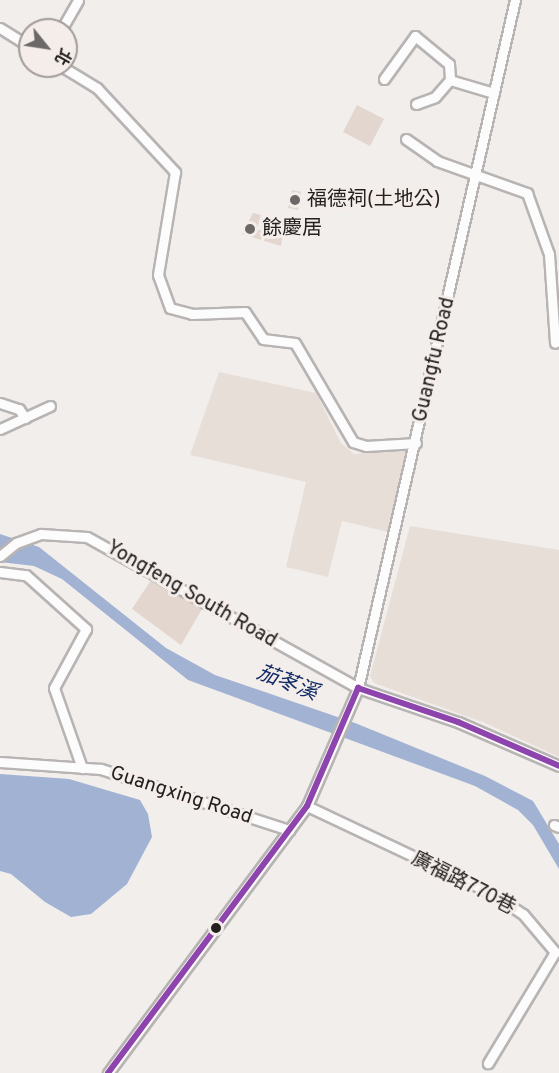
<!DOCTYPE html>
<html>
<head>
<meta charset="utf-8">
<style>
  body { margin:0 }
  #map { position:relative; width:559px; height:1073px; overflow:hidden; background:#f2eeec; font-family:Overpass,"Noto Sans TC",sans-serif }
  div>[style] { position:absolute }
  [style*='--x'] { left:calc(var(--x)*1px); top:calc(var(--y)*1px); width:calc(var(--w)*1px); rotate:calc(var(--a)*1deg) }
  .built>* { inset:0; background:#e7ded8 }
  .water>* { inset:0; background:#a1b2d3 }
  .building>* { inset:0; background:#e2d6ce }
  .roads { filter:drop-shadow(2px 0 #b7b4b3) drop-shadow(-2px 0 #b7b4b3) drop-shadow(0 2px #b7b4b3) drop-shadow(0 -2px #b7b4b3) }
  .minor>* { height:9px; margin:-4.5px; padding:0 4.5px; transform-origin:4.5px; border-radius:4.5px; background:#fdfcfc }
  .bus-1>* { height:6px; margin:-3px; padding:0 3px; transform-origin:3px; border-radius:3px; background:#8e44ad }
  .dots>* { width:16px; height:16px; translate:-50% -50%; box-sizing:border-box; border:3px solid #f4edea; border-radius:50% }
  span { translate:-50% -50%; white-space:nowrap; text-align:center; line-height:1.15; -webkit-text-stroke:6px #f4edea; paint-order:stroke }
  .poi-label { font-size:20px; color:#23201f }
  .left { translate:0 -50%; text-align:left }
  .street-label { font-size:20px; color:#23201f }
  .water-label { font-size:21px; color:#0f2a64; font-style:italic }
  .north { position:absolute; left:18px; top:18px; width:60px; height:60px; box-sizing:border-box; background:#f4edea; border:2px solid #a09b99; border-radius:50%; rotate:120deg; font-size:16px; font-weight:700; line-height:24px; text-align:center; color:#23201f }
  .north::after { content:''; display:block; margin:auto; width:21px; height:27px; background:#6b6867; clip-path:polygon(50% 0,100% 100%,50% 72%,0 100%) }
</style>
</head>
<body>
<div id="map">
  <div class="built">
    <div style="clip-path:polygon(219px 372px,316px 393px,341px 443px,354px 454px,407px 449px,388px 532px,342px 521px,328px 577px,286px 567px,306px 482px,190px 455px)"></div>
    <div style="clip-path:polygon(410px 526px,559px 550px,559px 757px,485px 723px,374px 683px,370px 676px)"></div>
  </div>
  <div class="water">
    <div style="clip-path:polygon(0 534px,39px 547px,166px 648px,215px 675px,355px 723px,485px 776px,533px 801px,559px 844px,559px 869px,533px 825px,518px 810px,475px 786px,188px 680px,62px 579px,34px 566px,0 562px)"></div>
    <div style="clip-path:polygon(0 774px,69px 779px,140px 800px,148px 814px,152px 837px,127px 884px,91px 914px,71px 917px,45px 902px,11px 874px,0 871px)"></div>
  </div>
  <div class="building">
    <div style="clip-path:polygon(357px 105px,384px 119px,370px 146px,343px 132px)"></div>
    <div style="clip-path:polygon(292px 190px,301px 192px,298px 210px,288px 208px)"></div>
    <div style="clip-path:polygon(253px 213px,261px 215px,257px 229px,270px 234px,275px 218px,284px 221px,281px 246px,242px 234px)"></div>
    <div style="clip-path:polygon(151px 580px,202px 609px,181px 645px,132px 609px)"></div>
  </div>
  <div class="roads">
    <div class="minor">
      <div style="--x:0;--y:28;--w:36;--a:32"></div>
      <div style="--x:61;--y:30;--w:34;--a:-60"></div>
      <div style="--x:61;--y:66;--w:42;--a:31.4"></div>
      <div style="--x:97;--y:88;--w:115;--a:47.1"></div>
      <div style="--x:175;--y:172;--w:104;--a:99.4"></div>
      <div style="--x:158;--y:275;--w:35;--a:70"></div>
      <div style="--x:170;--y:308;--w:23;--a:15"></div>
      <div style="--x:192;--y:314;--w:53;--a:-2.2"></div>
      <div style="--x:245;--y:312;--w:32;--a:56"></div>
      <div style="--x:263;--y:339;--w:32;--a:7"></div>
      <div style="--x:295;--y:343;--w:115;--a:59.6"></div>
      <div style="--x:353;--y:442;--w:14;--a:17"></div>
      <div style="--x:366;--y:446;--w:50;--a:-3.4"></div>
      <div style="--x:384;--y:79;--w:53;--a:-54.2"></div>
      <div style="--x:415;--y:36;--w:44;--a:39.5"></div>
      <div style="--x:449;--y:64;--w:16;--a:86"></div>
      <div style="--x:450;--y:80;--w:46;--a:16.5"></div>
      <div style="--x:416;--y:104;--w:20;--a:-20"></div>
      <div style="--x:435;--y:97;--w:23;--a:-49"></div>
      <div style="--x:406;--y:139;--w:38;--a:35"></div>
      <div style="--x:437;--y:161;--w:96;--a:19.6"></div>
      <div style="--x:527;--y:193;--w:65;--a:70.2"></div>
      <div style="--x:549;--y:254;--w:89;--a:86.1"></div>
      <div style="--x:0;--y:403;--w:20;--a:18"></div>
      <div style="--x:19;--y:409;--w:11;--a:56"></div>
      <div style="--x:0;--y:429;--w:55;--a:-24.7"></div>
      <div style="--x:0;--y:556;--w:21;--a:-39"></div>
      <div style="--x:16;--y:543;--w:27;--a:-20"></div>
      <div style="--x:41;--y:534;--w:46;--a:3.7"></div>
      <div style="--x:87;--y:537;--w:310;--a:29.1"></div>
      <div style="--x:358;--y:688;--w:106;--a:18.8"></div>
      <div style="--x:458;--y:722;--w:110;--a:23.5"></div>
      <div style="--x:0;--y:572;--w:26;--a:7"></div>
      <div style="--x:26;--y:575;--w:81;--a:42"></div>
      <div style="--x:86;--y:629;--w:67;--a:118.5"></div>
      <div style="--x:54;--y:688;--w:85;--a:70.7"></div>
      <div style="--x:0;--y:762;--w:101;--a:4"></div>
      <div style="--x:101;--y:769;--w:198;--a:18"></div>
      <div style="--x:307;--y:806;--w:206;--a:25.3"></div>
      <div style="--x:493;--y:894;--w:36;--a:34"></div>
      <div style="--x:523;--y:914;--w:50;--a:49.9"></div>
      <div style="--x:555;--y:952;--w:130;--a:121.1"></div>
      <div style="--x:554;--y:825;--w:5;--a:22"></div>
      <div style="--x:108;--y:1073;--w:333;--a:-53.3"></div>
      <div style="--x:307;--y:806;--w:129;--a:-66.6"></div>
      <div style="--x:358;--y:688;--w:706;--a:-77.15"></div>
    </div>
  </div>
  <div class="bus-1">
    <div style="--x:358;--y:688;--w:106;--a:18.8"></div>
    <div style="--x:458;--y:722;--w:110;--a:23.5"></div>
    <div style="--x:108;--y:1073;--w:333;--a:-53.3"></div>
    <div style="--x:307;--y:806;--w:129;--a:-66.6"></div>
  </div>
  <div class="dots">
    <div style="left:295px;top:200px;background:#6b6867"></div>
    <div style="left:250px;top:229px;background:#6b6867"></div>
    <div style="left:216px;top:928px;background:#23201f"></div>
  </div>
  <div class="poi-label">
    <span class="left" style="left:307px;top:200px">福德祠(土地公)</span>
    <span class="left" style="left:262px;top:229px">餘慶居</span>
  </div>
  <div class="street-label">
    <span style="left:435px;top:360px;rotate:-77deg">Guangfu Road</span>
    <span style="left:191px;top:595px;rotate:30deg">Yongfeng South Road</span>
    <span style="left:181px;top:796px;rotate:18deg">Guangxing Road</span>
    <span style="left:463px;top:884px;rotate:27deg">廣福路770巷</span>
  </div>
  <div class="water-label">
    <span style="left:287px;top:684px;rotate:21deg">茄苳溪</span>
  </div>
  <div class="north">北</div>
</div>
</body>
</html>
